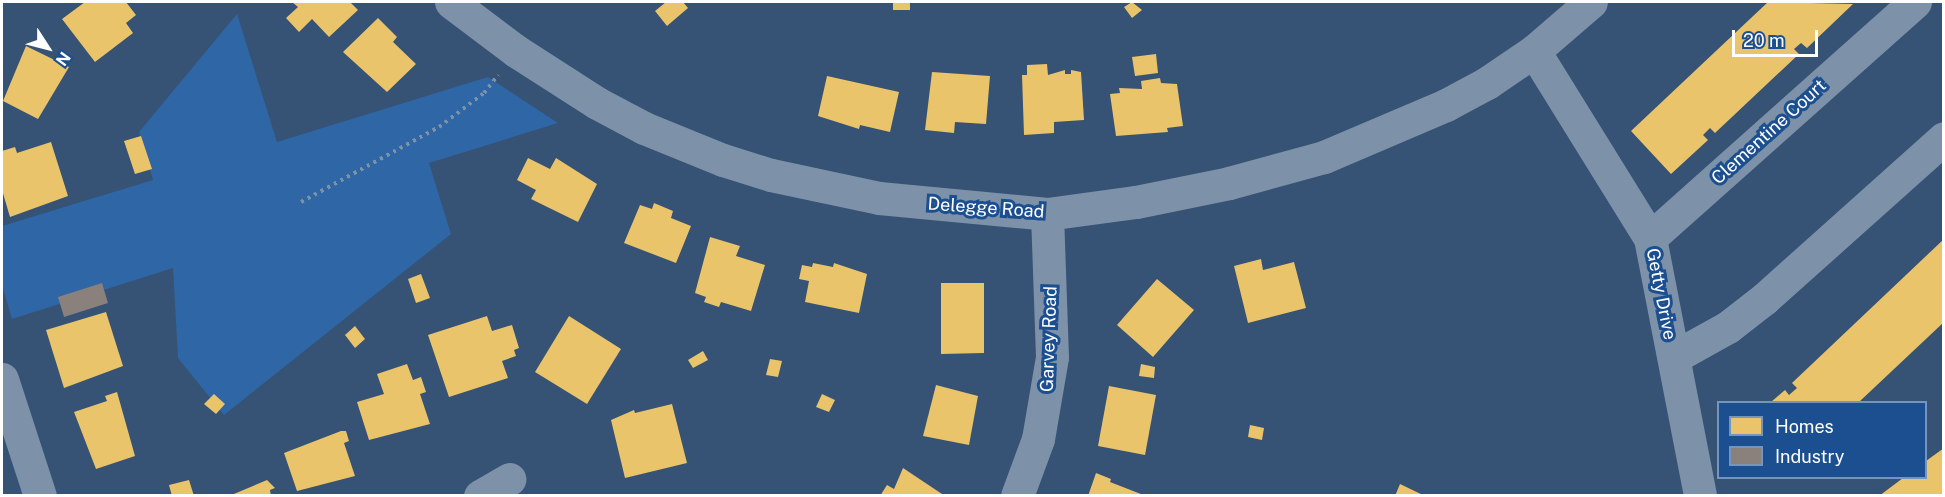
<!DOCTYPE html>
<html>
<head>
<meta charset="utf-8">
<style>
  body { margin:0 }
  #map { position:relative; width:1945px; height:497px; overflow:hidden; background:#365274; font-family:"Public Sans",sans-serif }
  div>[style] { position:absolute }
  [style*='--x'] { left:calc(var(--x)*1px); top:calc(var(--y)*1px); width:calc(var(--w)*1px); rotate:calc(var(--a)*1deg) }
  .green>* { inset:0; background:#2f66a5 }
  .homes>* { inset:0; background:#e9c46a }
  .industry>* { inset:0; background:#8a817c }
  .path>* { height:4px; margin-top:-2px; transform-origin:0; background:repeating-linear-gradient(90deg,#7d92a8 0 3px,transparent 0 7.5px) }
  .minor>* { height:33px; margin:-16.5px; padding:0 16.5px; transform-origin:16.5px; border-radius:16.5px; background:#7d92a8 }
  span { translate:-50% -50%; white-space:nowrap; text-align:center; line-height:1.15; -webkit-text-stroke:6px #1b4f8f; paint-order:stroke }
  .street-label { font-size:18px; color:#fff }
  .frame { position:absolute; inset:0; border:3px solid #fff; pointer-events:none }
  .legend { position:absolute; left:1717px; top:401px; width:210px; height:78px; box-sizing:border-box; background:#1b4f8f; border:2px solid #7695bc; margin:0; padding:8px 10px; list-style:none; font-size:18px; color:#fff }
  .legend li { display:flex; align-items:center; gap:12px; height:30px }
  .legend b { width:30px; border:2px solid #7695bc }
  .north { position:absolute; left:18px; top:18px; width:60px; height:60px; -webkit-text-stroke:4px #1b4f8f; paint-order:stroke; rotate:126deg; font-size:16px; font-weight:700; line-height:24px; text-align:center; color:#fff }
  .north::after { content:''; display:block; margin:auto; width:21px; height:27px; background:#fff; clip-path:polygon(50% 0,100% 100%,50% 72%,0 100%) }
  .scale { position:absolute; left:1732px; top:30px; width:86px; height:27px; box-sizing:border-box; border:3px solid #fff; border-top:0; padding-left:8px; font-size:18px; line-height:21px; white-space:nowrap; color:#fff; -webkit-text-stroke:4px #1b4f8f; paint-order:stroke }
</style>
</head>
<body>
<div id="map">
  <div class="green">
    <div style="clip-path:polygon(237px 14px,277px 142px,488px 77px,558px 123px,429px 163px,451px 234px,224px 415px,178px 358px,173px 268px,12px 319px,2px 285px,2px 226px,153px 180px,139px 132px)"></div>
  </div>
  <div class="homes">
    <div style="clip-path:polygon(85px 2px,126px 2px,136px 15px,126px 23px,133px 33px,95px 62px,62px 19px)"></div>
    <div style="clip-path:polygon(292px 2px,350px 2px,358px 10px,329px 37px,312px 19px,299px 32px,286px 18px,298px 7px)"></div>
    <div style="clip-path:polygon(666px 2px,683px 2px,688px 8px,667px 26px,655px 11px)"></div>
    <div style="clip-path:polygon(893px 2px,910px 2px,910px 10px,893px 10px)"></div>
    <div style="clip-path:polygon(1132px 2px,1142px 10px,1132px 18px,1124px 7px)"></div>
    <div style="clip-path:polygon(1768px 2px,1853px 4px,1807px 48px,1801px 43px,1794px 49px,1799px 54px,1715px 133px,1710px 128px,1703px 135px,1708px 140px,1671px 174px,1631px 131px)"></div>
    <div style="clip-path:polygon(378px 18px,397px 37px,393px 42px,416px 64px,387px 92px,343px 52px)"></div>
    <div style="clip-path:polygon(26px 46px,69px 67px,38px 119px,3px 101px)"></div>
    <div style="clip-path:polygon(1156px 54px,1158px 73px,1135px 76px,1132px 57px)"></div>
    <div style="clip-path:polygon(1047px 64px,1048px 75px,1065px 70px,1065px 74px,1071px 74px,1071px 70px,1081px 72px,1084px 120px,1054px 122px,1054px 133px,1024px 135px,1022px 75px,1027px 75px,1027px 65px)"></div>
    <div style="clip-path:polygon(932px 72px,990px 76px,986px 124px,955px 122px,954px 133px,925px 130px)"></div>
    <div style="clip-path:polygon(827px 76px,899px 92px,890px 132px,860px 125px,859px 129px,818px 116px)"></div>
    <div style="clip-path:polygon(1160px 78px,1161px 83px,1177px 84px,1183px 126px,1167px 128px,1168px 132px,1116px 136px,1110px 94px,1120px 93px,1119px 88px,1142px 89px,1141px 81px)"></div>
    <div style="clip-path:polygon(141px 136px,152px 169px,135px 174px,124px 141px)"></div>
    <div style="clip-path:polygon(51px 142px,68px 196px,10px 217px,2px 190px,2px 151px,15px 147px,17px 153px)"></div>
    <div style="clip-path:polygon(528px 158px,550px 169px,556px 158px,597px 184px,578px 222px,531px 199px,536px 190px,517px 180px)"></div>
    <div style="clip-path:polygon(654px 203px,673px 211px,671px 218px,691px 226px,676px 263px,624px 243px,640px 205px,652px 209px)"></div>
    <div style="clip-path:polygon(710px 237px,740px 246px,736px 256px,765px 265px,751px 311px,721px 302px,719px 307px,704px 302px,706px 297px,695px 293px)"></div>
    <div style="clip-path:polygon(1944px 239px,1944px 322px,1859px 402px,1771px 402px,1785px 390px,1789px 395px,1797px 388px,1792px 383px)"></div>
    <div style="clip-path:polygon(1261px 259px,1263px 270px,1294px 262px,1306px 308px,1248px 323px,1234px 266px)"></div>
    <div style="clip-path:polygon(813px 263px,833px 267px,834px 263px,867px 274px,859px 313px,805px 302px,809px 281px,799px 279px,802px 265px,812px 267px)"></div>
    <div style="clip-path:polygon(421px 274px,430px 298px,416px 303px,408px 279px)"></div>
    <div style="clip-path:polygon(1157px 279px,1194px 310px,1153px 357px,1117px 325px)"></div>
    <div style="clip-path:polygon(941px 283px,984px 283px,984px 353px,941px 354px)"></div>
    <div style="clip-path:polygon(106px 312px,123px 366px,64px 388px,46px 330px)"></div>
    <div style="clip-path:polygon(487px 316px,492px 331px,512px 325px,519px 348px,514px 350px,516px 356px,502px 361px,508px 378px,449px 397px,428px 335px)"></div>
    <div style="clip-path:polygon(569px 316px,621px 349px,587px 404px,535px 372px)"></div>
    <div style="clip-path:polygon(355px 326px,365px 339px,355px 348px,345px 335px)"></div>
    <div style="clip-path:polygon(703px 351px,708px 360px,693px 368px,688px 360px)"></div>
    <div style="clip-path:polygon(770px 359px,782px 361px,778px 377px,766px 375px)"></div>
    <div style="clip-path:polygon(407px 364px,413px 380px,421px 377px,426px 392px,420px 394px,430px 424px,369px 440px,357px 402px,384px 394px,377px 374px)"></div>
    <div style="clip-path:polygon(1141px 364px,1155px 367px,1154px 378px,1139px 376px)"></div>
    <div style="clip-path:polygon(936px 385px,978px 396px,969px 445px,923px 436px)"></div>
    <div style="clip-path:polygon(1109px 386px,1156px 395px,1145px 455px,1098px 446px)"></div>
    <div style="clip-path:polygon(117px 392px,135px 456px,96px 469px,74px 412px,107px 401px,105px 396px)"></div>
    <div style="clip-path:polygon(214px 394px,225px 404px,216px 414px,204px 404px)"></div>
    <div style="clip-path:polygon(822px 394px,835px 400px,829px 412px,816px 407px)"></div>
    <div style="clip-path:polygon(672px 404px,687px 463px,625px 478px,611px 420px,634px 410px,635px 413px)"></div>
    <div style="clip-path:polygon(1250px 425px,1264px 428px,1262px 440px,1248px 437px)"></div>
    <div style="clip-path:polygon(341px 431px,346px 431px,349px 441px,344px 443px,355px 476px,297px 491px,284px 453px)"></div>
    <div style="clip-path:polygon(1944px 448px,1944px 496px,1879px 496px,1903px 478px,1926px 478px,1926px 461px)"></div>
    <div style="clip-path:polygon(903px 468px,942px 494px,942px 496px,880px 496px,887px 485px,894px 489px)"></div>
    <div style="clip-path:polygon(1096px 473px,1111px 479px,1110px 482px,1146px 496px,1088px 496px)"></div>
    <div style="clip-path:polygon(189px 480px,194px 496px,172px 496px,169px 485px)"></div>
    <div style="clip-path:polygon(267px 480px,275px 488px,270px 490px,271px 496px,229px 496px)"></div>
    <div style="clip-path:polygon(1400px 484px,1425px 496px,1395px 496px)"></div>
  </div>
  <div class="industry">
    <div style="clip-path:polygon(102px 283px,108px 303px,64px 317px,58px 297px)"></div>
  </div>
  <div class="path">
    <div style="--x:301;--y:202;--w:157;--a:-28.5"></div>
    <div style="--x:439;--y:127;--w:56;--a:-37.1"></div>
    <div style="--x:484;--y:93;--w:23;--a:-52"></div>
  </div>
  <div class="minor">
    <div style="--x:451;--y:2;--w:81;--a:37"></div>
    <div style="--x:516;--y:51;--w:96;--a:32.7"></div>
    <div style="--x:597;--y:103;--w:53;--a:28"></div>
    <div style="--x:644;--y:128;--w:85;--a:22.1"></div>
    <div style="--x:723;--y:160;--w:50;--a:17.4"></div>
    <div style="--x:771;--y:175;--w:110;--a:12"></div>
    <div style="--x:879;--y:198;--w:169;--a:5.4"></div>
    <div style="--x:1047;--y:214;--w:90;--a:-7.7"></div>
    <div style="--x:1136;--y:202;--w:95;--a:-11.5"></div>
    <div style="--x:1229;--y:183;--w:98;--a:-15.3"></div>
    <div style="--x:1324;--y:157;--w:133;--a:-23.1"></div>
    <div style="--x:1446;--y:105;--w:47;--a:-28.2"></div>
    <div style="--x:1487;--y:83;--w:57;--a:-34.2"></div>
    <div style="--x:1534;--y:51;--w:75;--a:-40.7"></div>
    <div style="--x:1534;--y:51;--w:220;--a:58.2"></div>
    <div style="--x:1650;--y:238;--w:263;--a:79"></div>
    <div style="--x:1650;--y:238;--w:355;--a:-41.7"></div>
    <div style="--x:1674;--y:357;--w:62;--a:-29.1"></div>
    <div style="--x:1728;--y:327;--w:46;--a:-37.9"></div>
    <div style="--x:1764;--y:299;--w:241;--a:-41.8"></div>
    <div style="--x:2;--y:379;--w:123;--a:72"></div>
    <div style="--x:480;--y:496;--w:34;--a:-30"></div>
    <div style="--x:1017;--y:496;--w:61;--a:-69.8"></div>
    <div style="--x:1038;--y:439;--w:83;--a:-80.3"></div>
    <div style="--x:1052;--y:357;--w:143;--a:-92"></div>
  </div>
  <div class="street-label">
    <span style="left:1769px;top:132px;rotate:-42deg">Clementine Court</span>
    <span style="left:986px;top:208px;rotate:4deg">Delegge Road</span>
    <span style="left:1661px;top:294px;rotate:79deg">Getty Drive</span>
    <span style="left:1049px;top:339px;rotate:-88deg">Garvey Road</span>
  </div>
  <div class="frame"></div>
  <ul class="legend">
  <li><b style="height:16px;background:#e9c46a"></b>Homes</li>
  <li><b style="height:16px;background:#8a817c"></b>Industry</li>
  </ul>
  <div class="north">N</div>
  <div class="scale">20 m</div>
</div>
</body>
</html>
